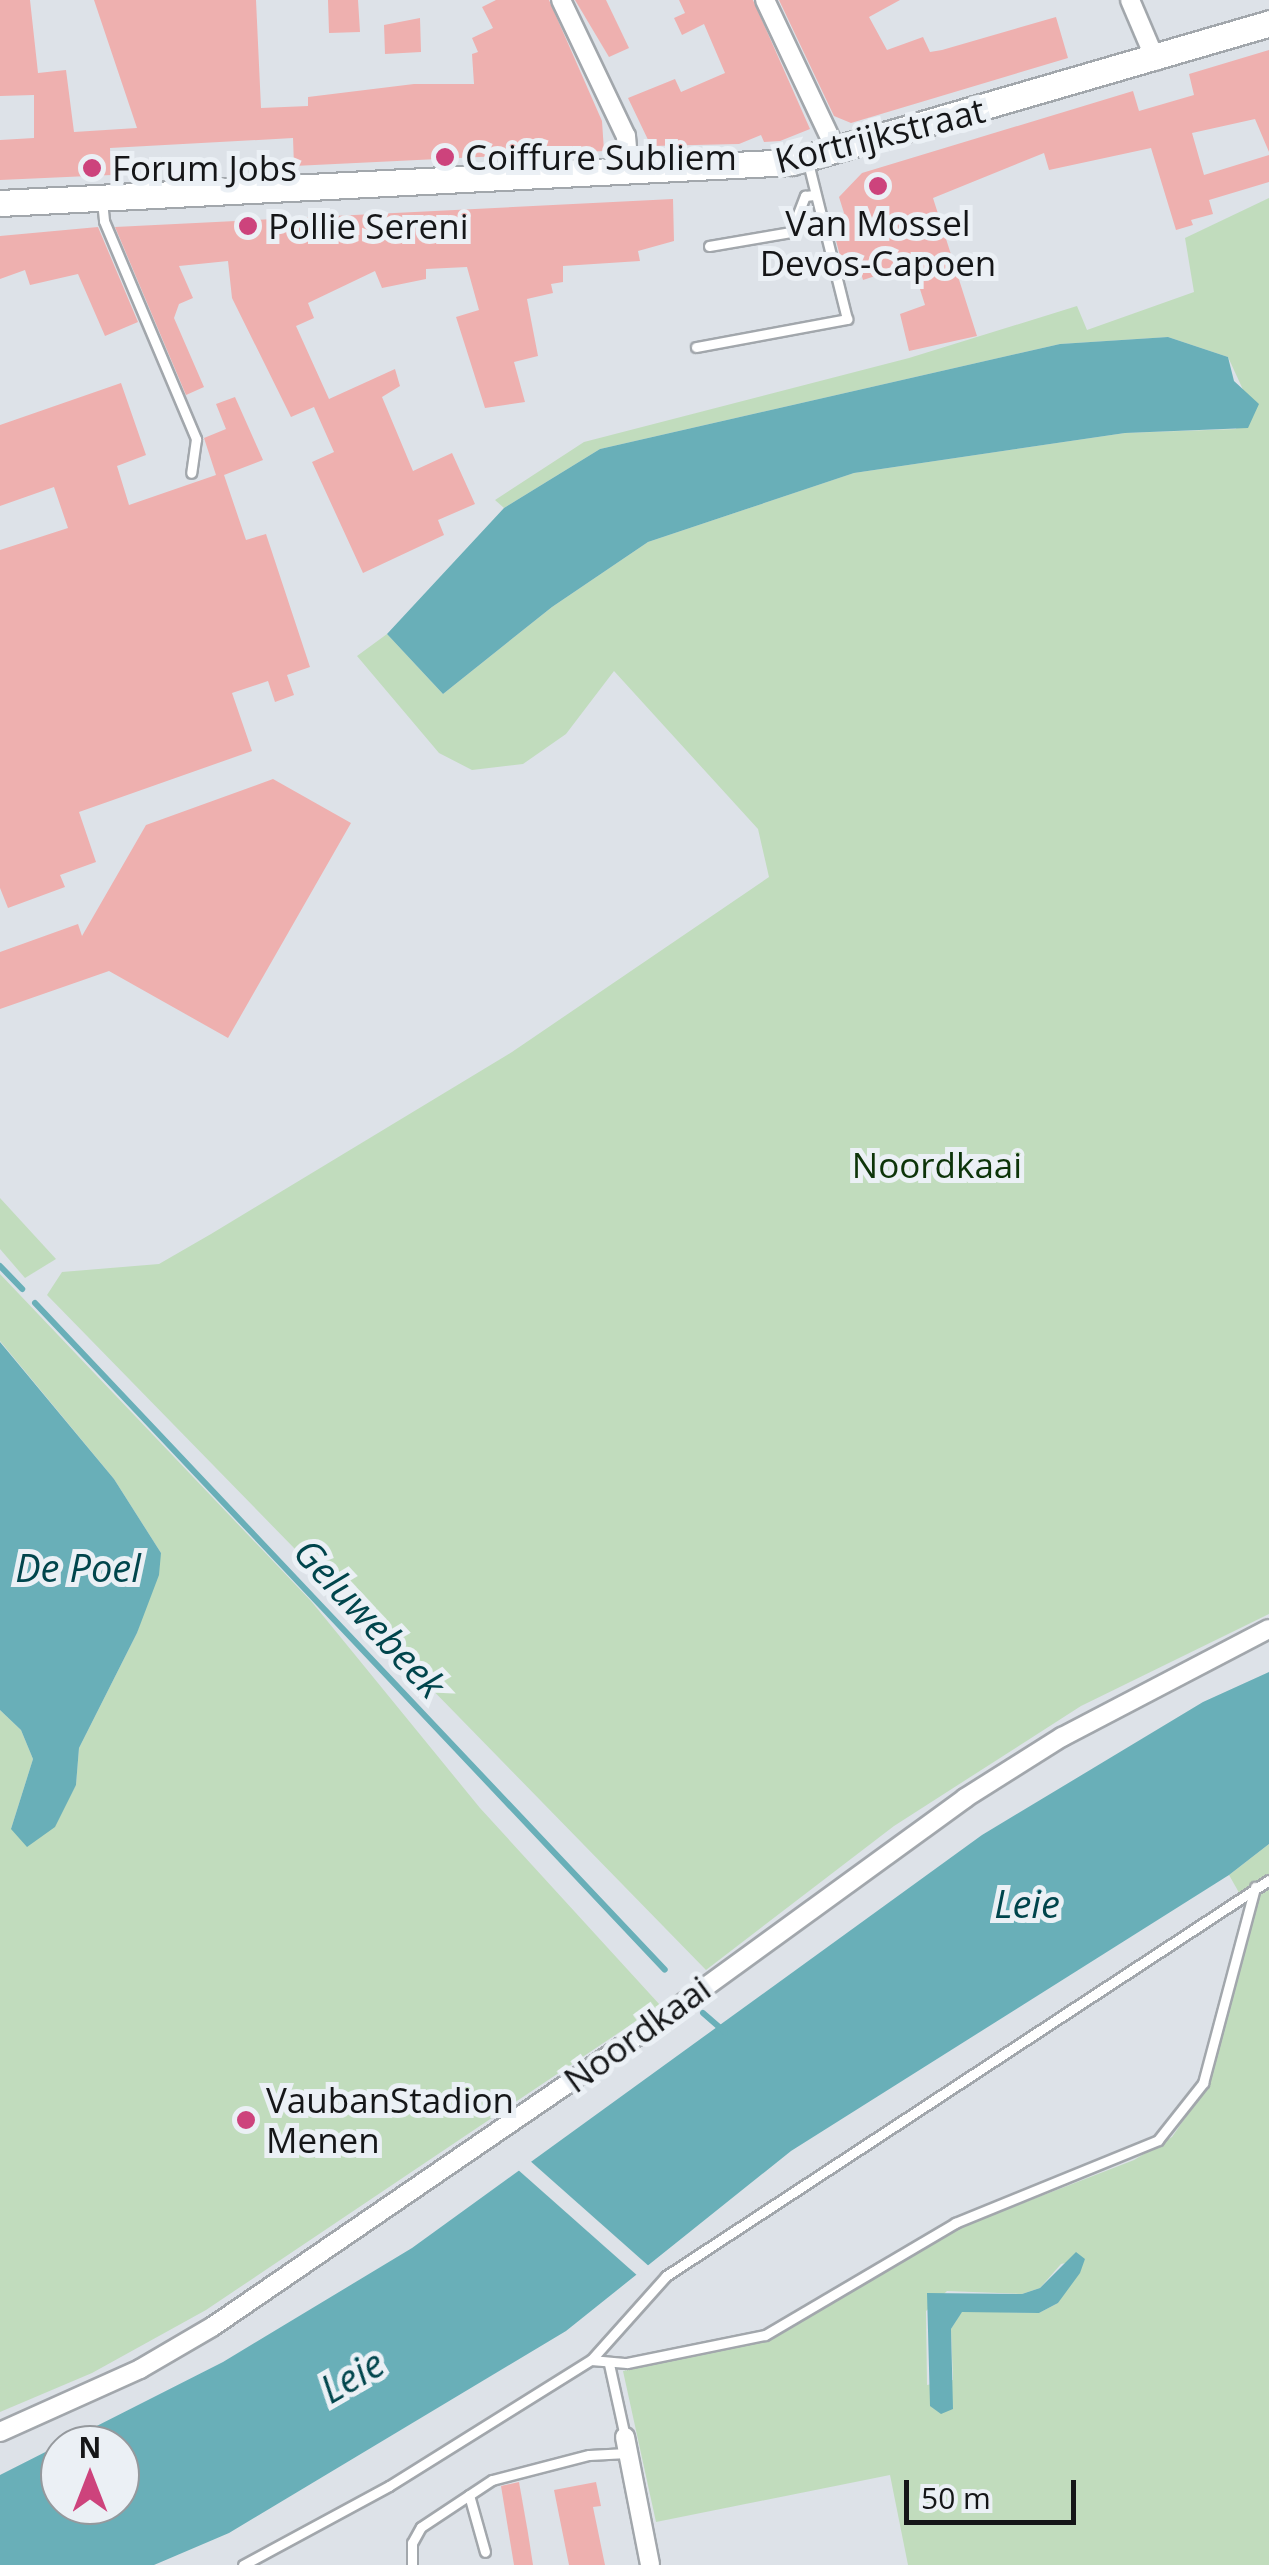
<!DOCTYPE html>
<html>
<head>
<meta charset="utf-8">
<style>
  body { margin:0 }
  #map { position:relative; width:1269px; height:2565px; overflow:hidden; background:#dde2e8; font-family:"Open Sans",sans-serif }
  div>[style] { position:absolute }
  [style*='--x'] { left:calc(var(--x)*1px); top:calc(var(--y)*1px); width:calc(var(--w)*1px); rotate:calc(var(--a)*1deg) }
  .green>* { inset:0; background:#c1dcbd }
  .water>* { inset:0; background:#69afb8 }
  .pier>* { inset:0; background:#dde2e8 }
  .stream>* { height:6px; margin:-3px; padding:0 3px; transform-origin:3px; border-radius:3px; background:#69afb8 }
  .building>* { inset:0; background:#eeb0af }
  .roads { filter:drop-shadow(2px 0 #a2a7ac) drop-shadow(-2px 0 #a2a7ac) drop-shadow(0 2px #a2a7ac) drop-shadow(0 -2px #a2a7ac) }
  .lane>* { height:9px; margin:-4.5px; padding:0 4.5px; transform-origin:4.5px; border-radius:4.5px; background:#fff }
  .street>* { height:18px; margin:-9px; padding:0 9px; transform-origin:9px; border-radius:9px; background:#fff }
  .secondary>* { height:25px; margin:-12.5px; padding:0 12.5px; transform-origin:12.5px; border-radius:12.5px; background:#fff }
  .dots>* { width:28px; height:28px; translate:-50% -50%; box-sizing:border-box; border:5px solid #ebf0f5; border-radius:50% }
  span { translate:-50% -50%; white-space:nowrap; text-align:center; line-height:1.15; -webkit-text-stroke:10px #ebf0f5; paint-order:stroke }
  .street-label { font-size:35px; color:#151618 }
  .poi-label { font-size:35px; color:#151618 }
  .left { translate:0 -50%; text-align:left }
  .park-label { font-size:35px; color:#0d3409 }
  .water-label { font-size:38px; color:#00454c; font-style:italic }
  .north { position:absolute; left:40px; top:2425px; width:100px; height:100px; box-sizing:border-box; background:#ebf0f5; border:2px solid #95999d; border-radius:50%; rotate:0deg; font-size:28px; font-weight:700; line-height:40px; text-align:center; color:#151618 }
  .north::after { content:''; display:block; margin:auto; width:35px; height:45px; background:#cd437c; clip-path:polygon(50% 0,100% 100%,50% 72%,0 100%) }
  .scale { position:absolute; left:904px; top:2480px; width:172px; height:45px; box-sizing:border-box; border:5px solid #151618; border-top:0; padding-left:12px; font-size:30px; line-height:35px; white-space:nowrap; color:#151618; -webkit-text-stroke:8px #ebf0f5; paint-order:stroke }
</style>
</head>
<body>
<div id="map">
  <div class="green">
    <div style="clip-path:polygon(1269px 198px,1269px 1614px,1081px 1706px,894px 1826px,706px 1970px,47px 1295px,62px 1272px,159px 1264px,211px 1234px,512px 1052px,769px 877px,758px 829px,614px 671px,566px 734px,523px 764px,472px 770px,439px 753px,357px 656px,387px 634px,443px 694px,552px 607px,648px 542px,854px 473px,1125px 433px,1236px 429px,1245px 394px,1228px 357px,1168px 337px,1060px 344px,600px 449px,504px 508px,495px 500px,584px 442px,909px 358px,1077px 306px,1087px 330px,1194px 292px,1185px 238px)"></div>
    <div style="clip-path:polygon(0 1198px,56px 1259px,25px 1278px,0 1249px)"></div>
    <div style="clip-path:polygon(0 1274px,311px 1601px,480px 1808px,660px 2005px,206px 2310px,92px 2373px,0 2412px,0 1710px,21px 1730px,33px 1759px,11px 1829px,66px 1802px,76px 1785px,79px 1748px,137px 1633px,161px 1553px,114px 1479px,0 1341px)"></div>
    <div style="clip-path:polygon(evenodd,1269px 1844px,1269px 2565px,908px 2565px,890px 2475px,656px 2522px,623px 2371px,765px 2342px,956px 2229px,1134px 2160px,1172px 2137px,1211px 2080px,1254px 1919px,1229px 1875px,1269px 1844px,1085px 2259px,1058px 2303px,1039px 2313px,962px 2311px,951px 2329px,953px 2380px,927px 2385px,926px 2311px,947px 2291px,1022px 2294px,1040px 2288px,1061px 2264px,1085px 2259px)"></div>
  </div>
  <div class="water">
    <div style="clip-path:polygon(1168px 337px,1228px 357px,1234px 381px,1259px 404px,1248px 428px,1125px 433px,854px 473px,648px 542px,552px 607px,443px 694px,387px 634px,504px 508px,600px 449px,1060px 344px)"></div>
    <div style="clip-path:polygon(0 1342px,114px 1479px,161px 1553px,159px 1575px,137px 1633px,79px 1748px,76px 1785px,55px 1827px,27px 1847px,11px 1829px,33px 1759px,21px 1730px,0 1710px)"></div>
    <div style="clip-path:polygon(evenodd,1269px 1672px,1269px 1844px,1229px 1875px,791px 2151px,566px 2331px,229px 2533px,154px 2565px,0 2565px,0 2475px,223px 2362px,412px 2248px,982px 1835px,1203px 1702px,1269px 1672px,60px 2445px,120px 2445px,120px 2505px,60px 2505px,60px 2445px)"></div>
    <div style="clip-path:polygon(1076px 2252px,1085px 2259px,1080px 2273px,1058px 2303px,1039px 2313px,962px 2312px,951px 2329px,953px 2409px,941px 2414px,930px 2406px,927px 2293px,1022px 2294px,1040px 2288px)"></div>
  </div>
  <div class="pier">
    <div style="clip-path:polygon(528px 2159px,651px 2268px,639px 2277px,516px 2168px)"></div>
  </div>
  <div class="stream">
    <div style="--x:0;--y:1266;--w:32;--a:46"></div>
    <div style="--x:35;--y:1303;--w:917;--a:46.63"></div>
    <div style="--x:703;--y:2013;--w:29;--a:41"></div>
  </div>
  <div class="building">
    <div style="clip-path:polygon(0 0,30px 0,38px 73px,66px 70px,74px 132px,137px 128px,94px 0,256px 0,261px 108px,308px 106px,308px 97px,414px 84px,474px 84px,472px 54px,478px 52px,472px 38px,493px 28px,482px 7px,496px 0,549px 0,602px 121px,604px 151px,294px 166px,293px 138px,110px 148px,111px 175px,0 180px,0 140px,34px 138px,34px 95px,0 96px)"></div>
    <div style="clip-path:polygon(328px 0,358px 0,360px 32px,329px 33px)"></div>
    <div style="clip-path:polygon(575px 0,606px 0,629px 48px,609px 57px)"></div>
    <div style="clip-path:polygon(679px 0,753px 0,810px 129px,780px 141px,764px 142px,761px 135px,739px 144px,651px 146px,628px 98px,675px 79px,681px 92px,725px 73px,704px 24px,682px 35px,674px 18px,685px 13px)"></div>
    <div style="clip-path:polygon(779px 0,900px 0,869px 17px,887px 50px,923px 37px,930px 52px,942px 50px,1056px 17px,1068px 58px,851px 123px,834px 116px)"></div>
    <div style="clip-path:polygon(420px 18px,421px 52px,385px 54px,384px 25px)"></div>
    <div style="clip-path:polygon(1269px 50px,1269px 152px,1255px 119px,1192px 133px,1204px 175px,1269px 155px,1269px 182px,1209px 200px,1213px 214px,1191px 220px,1193px 225px,1176px 230px,1151px 148px,1049px 170px,1044px 153px,933px 198px,977px 336px,909px 351px,900px 314px,925px 305px,912px 264px,863px 280px,855px 252px,840px 256px,830px 217px,844px 213px,839px 197px,862px 173px,1133px 91px,1139px 111px,1194px 95px,1189px 74px)"></div>
    <div style="clip-path:polygon(673px 199px,674px 241px,638px 251px,640px 261px,563px 266px,563px 282px,551px 284px,553px 293px,527px 299px,538px 356px,514px 362px,525px 402px,485px 408px,456px 317px,479px 310px,467px 267px,426px 269px,426px 279px,382px 288px,375px 271px,308px 303px,314px 318px,296px 326px,329px 399px,395px 369px,400px 386px,382px 397px,413px 471px,452px 453px,475px 504px,438px 520px,444px 535px,363px 573px,312px 462px,334px 452px,314px 407px,291px 417px,232px 298px,228px 261px,179px 266px,193px 298px,179px 304px,174px 318px,204px 387px,186px 395px,115px 227px)"></div>
    <div style="clip-path:polygon(98px 227px,138px 322px,105px 336px,78px 274px,30px 285px,25px 270px,0 279px,0 236px)"></div>
    <div style="clip-path:polygon(121px 383px,146px 455px,117px 466px,129px 505px,216px 475px,204px 438px,226px 429px,216px 404px,235px 397px,263px 460px,224px 475px,246px 540px,266px 534px,310px 667px,287px 675px,294px 695px,275px 702px,268px 681px,232px 693px,252px 751px,79px 812px,96px 862px,60px 875px,65px 887px,8px 908px,0 888px,0 550px,68px 528px,54px 487px,0 506px,0 425px)"></div>
    <div style="clip-path:polygon(273px 779px,351px 823px,228px 1038px,109px 971px,0 1009px,0 952px,78px 924px,82px 936px,146px 825px)"></div>
    <div style="clip-path:polygon(519px 2482px,528px 2533px,533px 2565px,514px 2565px,501px 2486px)"></div>
    <div style="clip-path:polygon(596px 2482px,601px 2506px,593px 2507px,605px 2565px,569px 2565px,554px 2490px)"></div>
  </div>
  <div class="roads">
    <div class="lane">
      <div style="--x:102;--y:201;--w:20;--a:84"></div>
      <div style="--x:104;--y:221;--w:237;--a:67.1"></div>
      <div style="--x:196;--y:439;--w:34;--a:98"></div>
      <div style="--x:709;--y:246;--w:83;--a:-9.7"></div>
      <div style="--x:791;--y:232;--w:39;--a:-69"></div>
      <div style="--x:805;--y:196;--w:9;--a:-6"></div>
      <div style="--x:696;--y:347;--w:154;--a:-10.5"></div>
      <div style="--x:847;--y:319;--w:162;--a:-104"></div>
      <div style="--x:591;--y:2360;--w:36;--a:5"></div>
      <div style="--x:627;--y:2363;--w:141;--a:-11.5"></div>
      <div style="--x:765;--y:2335;--w:221;--a:-30.5"></div>
      <div style="--x:955;--y:2223;--w:219;--a:-22.2"></div>
      <div style="--x:1158;--y:2140;--w:73;--a:-51.7"></div>
      <div style="--x:1203;--y:2083;--w:203;--a:-75.1"></div>
      <div style="--x:609;--y:2364;--w:75;--a:77.6"></div>
      <div style="--x:469;--y:2495;--w:59;--a:74.3"></div>
      <div style="--x:243;--y:2565;--w:166;--a:-28.4"></div>
      <div style="--x:389;--y:2486;--w:238;--a:-32"></div>
      <div style="--x:591;--y:2360;--w:113;--a:-48.2"></div>
      <div style="--x:666;--y:2276;--w:721;--a:-33.29"></div>
      <div style="--x:412;--y:2565;--w:22;--a:-90"></div>
      <div style="--x:412;--y:2543;--w:18;--a:-61"></div>
      <div style="--x:421;--y:2527;--w:85;--a:-33.5"></div>
      <div style="--x:492;--y:2480;--w:100;--a:-14.5"></div>
      <div style="--x:589;--y:2455;--w:38;--a:-3"></div>
    </div>
    <div class="street">
      <div style="--x:561;--y:0;--w:151;--a:64.5"></div>
      <div style="--x:626;--y:136;--w:36;--a:85"></div>
      <div style="--x:765;--y:0;--w:168;--a:64.7"></div>
      <div style="--x:1130;--y:0;--w:66;--a:66.9"></div>
      <div style="--x:0;--y:2432;--w:154;--a:-24.2"></div>
      <div style="--x:140;--y:2369;--w:83;--a:-30.3"></div>
      <div style="--x:212;--y:2327;--w:529;--a:-34.38"></div>
      <div style="--x:649;--y:2028;--w:391;--a:-36"></div>
      <div style="--x:965;--y:1798;--w:115;--a:-32.2"></div>
      <div style="--x:1062;--y:1737;--w:233;--a:-27.6"></div>
      <div style="--x:625;--y:2437;--w:130;--a:78.9"></div>
    </div>
    <div class="secondary">
      <div style="--x:0;--y:203;--w:793;--a:-2.96"></div>
      <div style="--x:792;--y:162;--w:497;--a:-16.2"></div>
    </div>
  </div>
  <div class="dots">
    <div style="left:445px;top:157px;background:#cd437c"></div>
    <div style="left:92px;top:168px;background:#cd437c"></div>
    <div style="left:878px;top:186px;background:#cd437c"></div>
    <div style="left:248px;top:226px;background:#cd437c"></div>
    <div style="left:246px;top:2120px;background:#cd437c"></div>
  </div>
  <div class="street-label">
    <span style="left:880px;top:135px;rotate:-14deg">Kortrijkstraat</span>
    <span style="left:637px;top:2034px;rotate:-36deg">Noordkaai</span>
  </div>
  <div class="poi-label">
    <span class="left" style="left:465px;top:157px">Coiffure Subliem</span>
    <span class="left" style="left:112px;top:168px">Forum Jobs</span>
    <span style="left:878px;top:243px">Van Mossel<br>Devos-Capoen</span>
    <span class="left" style="left:268px;top:226px">Pollie Sereni</span>
    <span class="left" style="left:266px;top:2120px">VaubanStadion<br>Menen</span>
  </div>
  <div class="park-label">
    <span style="left:937px;top:1165px">Noordkaai</span>
  </div>
  <div class="water-label">
    <span style="left:78px;top:1568px">De Poel</span>
    <span style="left:370px;top:1618px;rotate:47deg">Geluwebeek</span>
    <span style="left:1027px;top:1904px">Leie</span>
    <span style="left:352px;top:2376px;rotate:-30deg">Leie</span>
  </div>
  <div class="north">N</div>
  <div class="scale">50 m</div>
</div>
</body>
</html>
